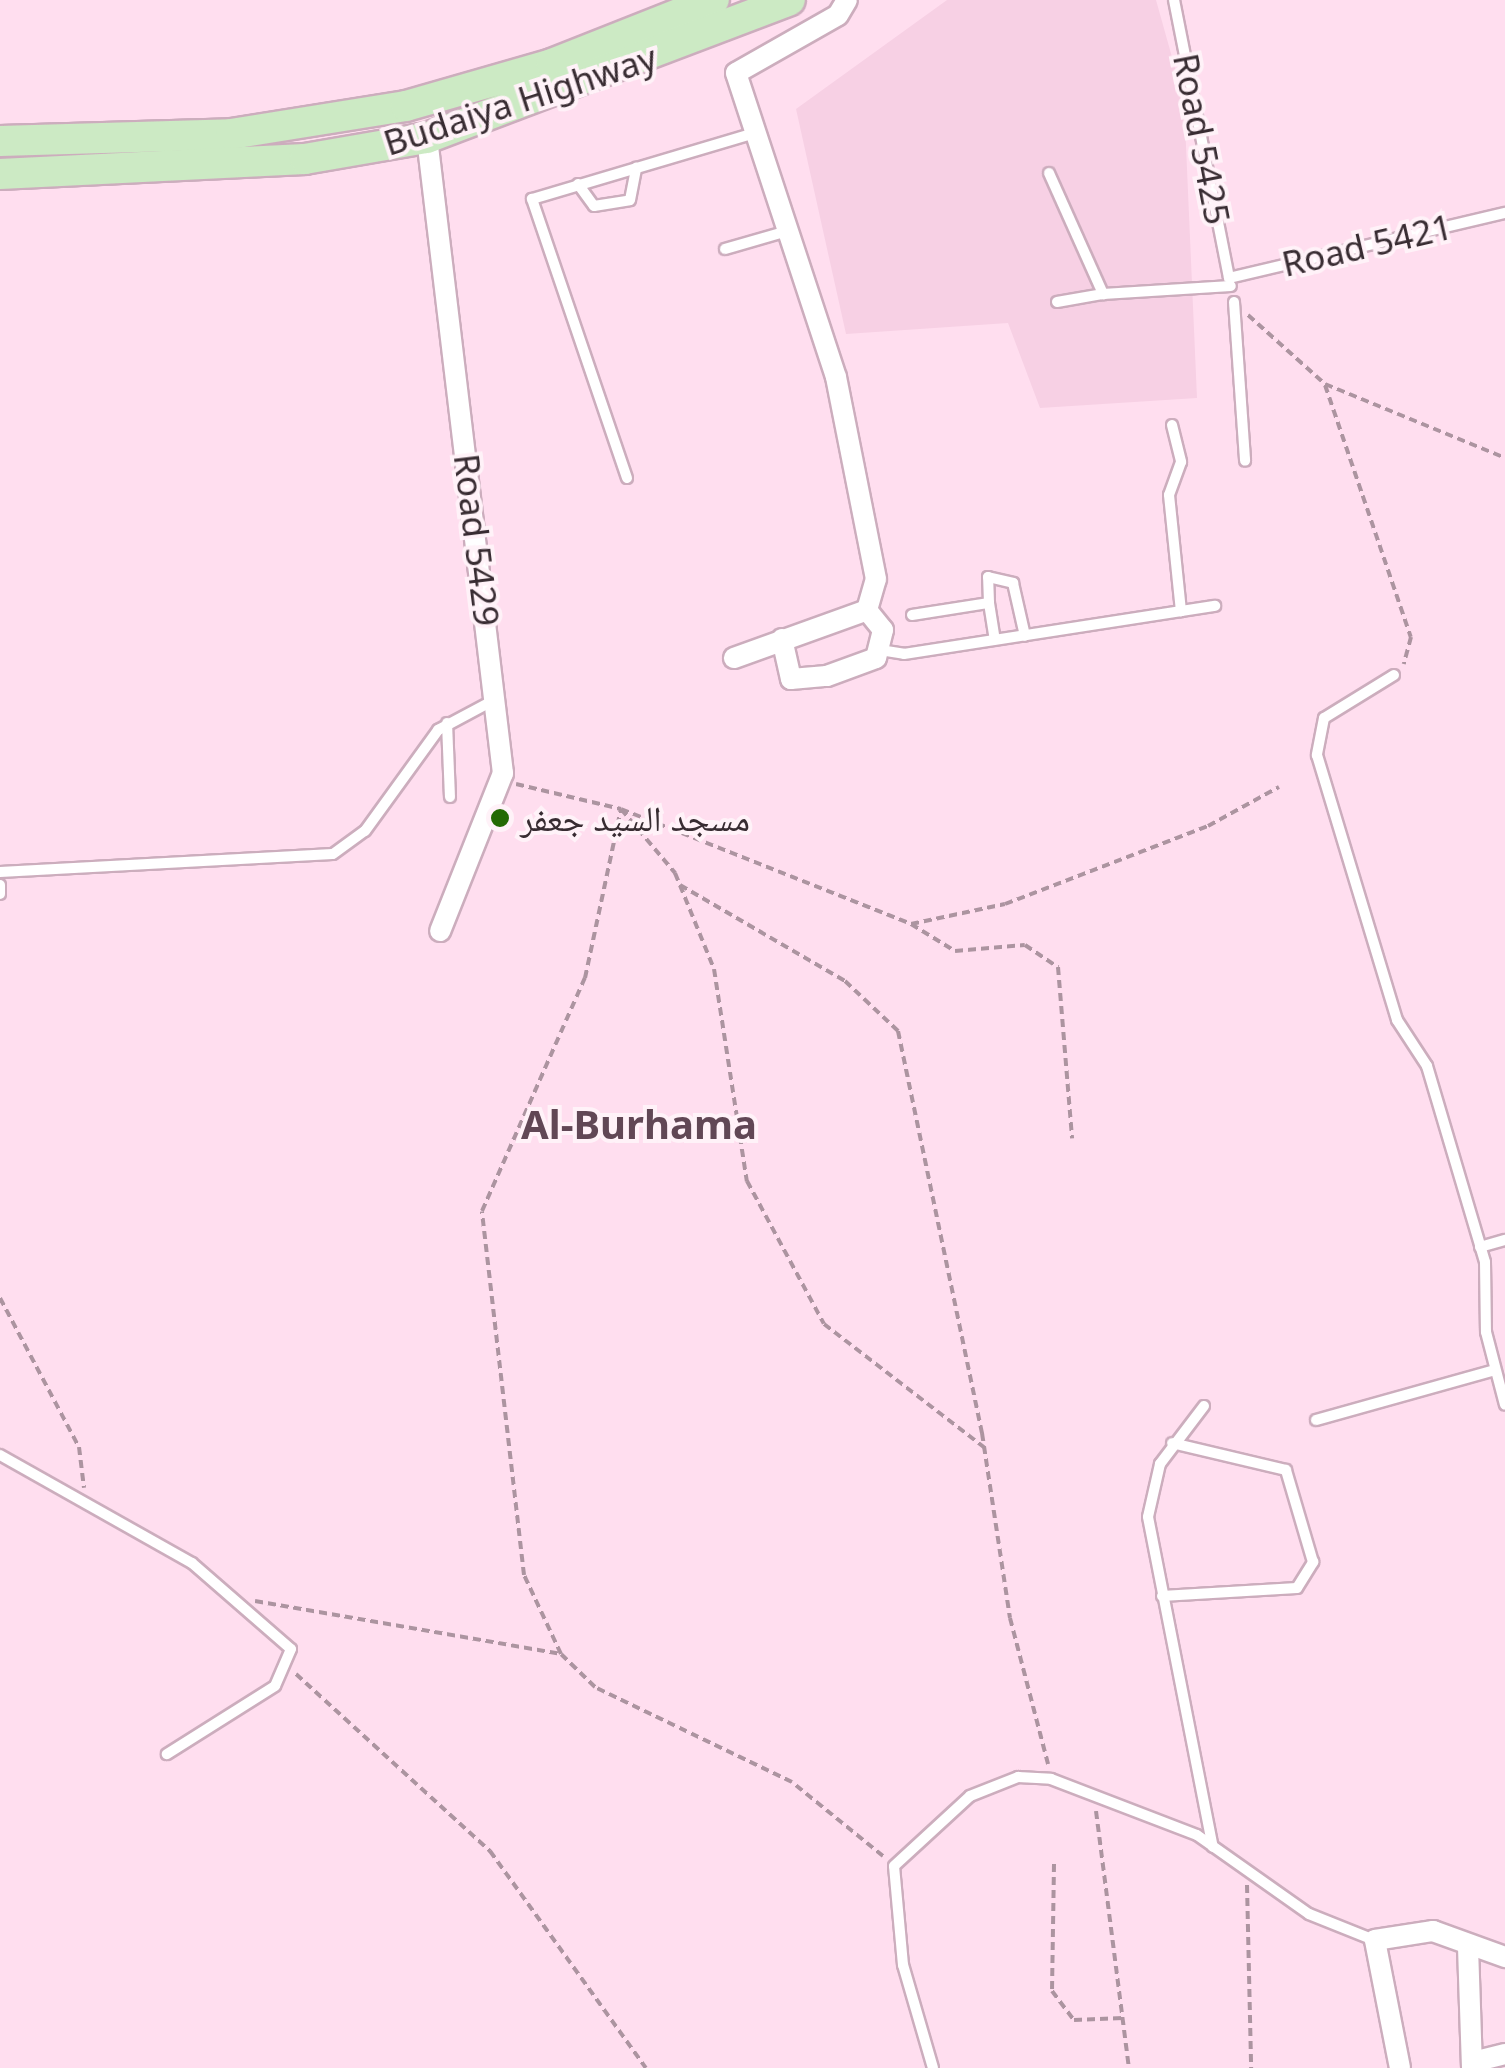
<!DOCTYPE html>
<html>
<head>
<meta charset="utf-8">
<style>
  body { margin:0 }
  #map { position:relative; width:1505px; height:2068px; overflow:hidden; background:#ffdeef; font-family:"Noto Sans","Noto Naskh Arabic",sans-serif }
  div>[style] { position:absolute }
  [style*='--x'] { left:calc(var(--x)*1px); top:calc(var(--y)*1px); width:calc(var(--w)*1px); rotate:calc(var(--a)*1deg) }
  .built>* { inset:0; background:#f7d0e4 }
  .path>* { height:4px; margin-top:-2px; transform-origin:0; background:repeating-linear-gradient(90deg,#ac94a0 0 8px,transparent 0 13px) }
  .roads { filter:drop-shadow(2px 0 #ccadbd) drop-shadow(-2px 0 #ccadbd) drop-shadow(0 2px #ccadbd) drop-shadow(0 -2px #ccadbd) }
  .lane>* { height:10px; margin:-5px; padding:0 5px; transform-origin:5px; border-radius:5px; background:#fff }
  .street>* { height:20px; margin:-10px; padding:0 10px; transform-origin:10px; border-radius:10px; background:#fff }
  .primary>* { height:30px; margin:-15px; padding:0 15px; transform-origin:15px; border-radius:15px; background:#cceac4 }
  .dots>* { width:28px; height:28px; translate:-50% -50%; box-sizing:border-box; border:5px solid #fff2f8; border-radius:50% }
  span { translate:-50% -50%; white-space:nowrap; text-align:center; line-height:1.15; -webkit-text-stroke:8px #fff2f8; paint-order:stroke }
  .street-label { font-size:35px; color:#382c32 }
  .poi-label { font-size:35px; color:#382c32 }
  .left { translate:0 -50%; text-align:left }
  .quarter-label { font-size:40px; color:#614755; font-weight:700 }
</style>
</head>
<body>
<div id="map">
  <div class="built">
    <div style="clip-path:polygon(947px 0,1156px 0,1184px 100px,1197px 398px,1040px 408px,1008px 323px,846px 334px,796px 109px)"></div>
  </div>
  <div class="path">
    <div style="--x:1248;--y:315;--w:103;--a:41.9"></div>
    <div style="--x:1325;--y:384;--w:195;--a:22.3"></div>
    <div style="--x:1325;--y:385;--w:266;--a:71.2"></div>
    <div style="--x:1411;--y:637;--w:28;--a:105"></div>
    <div style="--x:516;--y:784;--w:108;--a:13.4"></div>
    <div style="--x:621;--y:809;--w:84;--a:49.8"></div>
    <div style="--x:675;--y:873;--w:104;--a:67.9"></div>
    <div style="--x:714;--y:969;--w:215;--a:81.2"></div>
    <div style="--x:747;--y:1181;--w:162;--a:61.7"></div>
    <div style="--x:824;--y:1324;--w:202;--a:37.6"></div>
    <div style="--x:680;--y:885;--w:191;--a:30.2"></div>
    <div style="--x:845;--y:981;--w:73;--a:43.3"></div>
    <div style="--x:898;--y:1031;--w:411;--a:78.2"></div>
    <div style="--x:982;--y:1433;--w:187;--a:81.4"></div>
    <div style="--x:1010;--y:1618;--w:151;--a:75.4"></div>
    <div style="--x:911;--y:924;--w:52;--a:31.5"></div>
    <div style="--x:955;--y:951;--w:70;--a:-4.9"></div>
    <div style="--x:1025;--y:945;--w:40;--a:34"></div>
    <div style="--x:1058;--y:967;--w:172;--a:85.3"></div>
    <div style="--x:0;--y:1298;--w:169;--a:62.1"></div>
    <div style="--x:79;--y:1447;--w:41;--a:83"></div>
    <div style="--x:255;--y:1601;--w:311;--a:9.8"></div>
    <div style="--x:296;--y:1674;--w:263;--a:42.4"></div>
    <div style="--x:490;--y:1851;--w:267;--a:54.3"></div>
    <div style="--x:1096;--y:1811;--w:259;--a:82.7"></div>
    <div style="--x:883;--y:1856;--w:117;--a:-140.9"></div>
    <div style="--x:792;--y:1782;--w:219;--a:-154.3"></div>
    <div style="--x:595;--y:1687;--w:47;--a:-135.9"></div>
    <div style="--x:561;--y:1654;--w:87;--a:-115.1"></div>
    <div style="--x:524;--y:1575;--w:366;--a:-96.6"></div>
    <div style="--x:482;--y:1211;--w:255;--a:-66.2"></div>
    <div style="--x:585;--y:978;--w:173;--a:-78"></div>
    <div style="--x:621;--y:809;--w:312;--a:21.6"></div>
    <div style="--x:911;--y:924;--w:96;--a:-12"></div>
    <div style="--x:1005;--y:904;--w:217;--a:-21"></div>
    <div style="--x:1208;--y:826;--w:81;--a:-28.8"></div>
    <div style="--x:1054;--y:1864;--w:127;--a:90.9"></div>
    <div style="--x:1052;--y:1991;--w:36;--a:53"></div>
    <div style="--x:1074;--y:2020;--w:49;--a:-2.3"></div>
    <div style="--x:1247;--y:1885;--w:183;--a:88.7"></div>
  </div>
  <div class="roads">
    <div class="lane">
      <div style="--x:1174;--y:0;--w:283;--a:78.8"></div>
      <div style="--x:1229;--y:278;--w:284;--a:-13.3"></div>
      <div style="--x:1049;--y:173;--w:133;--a:65.9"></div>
      <div style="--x:1103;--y:294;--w:128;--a:-3.6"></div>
      <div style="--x:578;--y:184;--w:27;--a:54"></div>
      <div style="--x:594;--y:206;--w:36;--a:-9"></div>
      <div style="--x:630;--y:200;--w:33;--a:-79"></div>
      <div style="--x:725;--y:249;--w:69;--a:-16.1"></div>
      <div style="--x:1057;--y:302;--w:47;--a:-9.9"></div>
      <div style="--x:1234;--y:302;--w:159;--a:86"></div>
      <div style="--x:1172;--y:425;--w:38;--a:76"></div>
      <div style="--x:1181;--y:462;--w:35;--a:110"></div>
      <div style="--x:1169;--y:495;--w:117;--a:84.1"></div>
      <div style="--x:627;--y:478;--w:295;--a:-108.8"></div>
      <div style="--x:532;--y:199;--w:233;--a:-16.5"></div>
      <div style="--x:989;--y:603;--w:26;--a:-92"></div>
      <div style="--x:988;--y:577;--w:26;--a:13"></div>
      <div style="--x:1013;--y:583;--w:54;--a:77.2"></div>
      <div style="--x:912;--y:615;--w:78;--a:-8.9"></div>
      <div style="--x:989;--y:603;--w:37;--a:81"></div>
      <div style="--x:880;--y:650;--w:24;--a:9"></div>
      <div style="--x:904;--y:654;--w:315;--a:-8.8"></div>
      <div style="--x:1394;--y:675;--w:82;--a:148.4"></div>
      <div style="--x:1324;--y:718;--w:38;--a:101"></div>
      <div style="--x:1317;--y:755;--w:277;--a:73.2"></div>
      <div style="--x:1397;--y:1020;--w:55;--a:56.9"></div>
      <div style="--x:1427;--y:1066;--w:204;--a:73.5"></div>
      <div style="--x:1485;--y:1262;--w:70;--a:89.2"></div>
      <div style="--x:1486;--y:1332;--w:75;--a:75.4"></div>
      <div style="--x:447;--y:723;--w:74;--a:87.7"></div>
      <div style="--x:0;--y:872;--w:333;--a:-3.1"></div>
      <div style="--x:333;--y:854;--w:39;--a:-36"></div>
      <div style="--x:365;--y:831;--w:125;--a:-54.1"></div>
      <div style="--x:438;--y:730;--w:66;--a:-28.1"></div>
      <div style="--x:0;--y:885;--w:9;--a:90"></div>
      <div style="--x:1480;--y:1247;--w:26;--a:-16"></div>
      <div style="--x:1204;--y:1406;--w:73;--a:127.2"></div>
      <div style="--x:1160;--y:1464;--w:54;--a:102.8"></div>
      <div style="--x:1148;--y:1517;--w:336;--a:78.9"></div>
      <div style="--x:1316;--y:1420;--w:186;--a:-15.6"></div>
      <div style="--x:0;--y:1455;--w:220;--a:29.4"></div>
      <div style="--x:192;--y:1563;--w:131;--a:41"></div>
      <div style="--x:291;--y:1649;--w:40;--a:113.4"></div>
      <div style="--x:275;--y:1686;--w:128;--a:147.8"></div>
      <div style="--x:1162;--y:1596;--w:135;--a:-3.4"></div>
      <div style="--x:1297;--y:1588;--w:31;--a:-58"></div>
      <div style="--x:1313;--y:1562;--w:96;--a:-106.4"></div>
      <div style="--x:1286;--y:1470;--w:117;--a:-166.7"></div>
      <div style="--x:933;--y:2068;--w:107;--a:-106.2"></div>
      <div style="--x:903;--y:1965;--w:99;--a:-95.2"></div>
      <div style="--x:894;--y:1866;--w:103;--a:-42.6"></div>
      <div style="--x:970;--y:1796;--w:52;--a:-21.6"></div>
      <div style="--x:1018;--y:1777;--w:33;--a:3"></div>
      <div style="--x:1051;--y:1779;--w:156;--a:21"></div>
      <div style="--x:1197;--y:1835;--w:137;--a:35.2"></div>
      <div style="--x:1309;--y:1914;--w:70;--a:21.8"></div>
    </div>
    <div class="street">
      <div style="--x:427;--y:138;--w:640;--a:83.18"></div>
      <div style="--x:503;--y:773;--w:170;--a:111.7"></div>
      <div style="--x:782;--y:639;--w:41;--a:77.3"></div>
      <div style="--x:791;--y:679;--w:36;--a:-5"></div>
      <div style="--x:827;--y:676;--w:52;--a:-20.2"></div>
      <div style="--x:876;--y:658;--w:29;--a:-76"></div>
      <div style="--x:883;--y:630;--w:26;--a:-129"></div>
      <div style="--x:734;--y:658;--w:141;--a:-19.8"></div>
      <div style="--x:867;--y:610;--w:32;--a:-74"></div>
      <div style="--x:876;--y:579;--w:206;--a:-101.2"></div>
      <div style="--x:836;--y:377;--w:320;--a:-108.2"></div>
      <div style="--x:736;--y:73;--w:117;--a:-29.6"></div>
      <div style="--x:838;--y:15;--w:17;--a:-59"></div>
      <div style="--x:1468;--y:1947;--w:121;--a:88.1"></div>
      <div style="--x:1473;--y:2062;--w:33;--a:-14"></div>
      <div style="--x:1400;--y:2068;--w:130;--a:-101.1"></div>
      <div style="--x:1375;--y:1940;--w:59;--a:-8.8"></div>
      <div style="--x:1433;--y:1931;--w:77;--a:19.9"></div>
    </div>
    <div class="primary">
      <div style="--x:0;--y:141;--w:231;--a:-1.7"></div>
      <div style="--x:231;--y:134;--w:177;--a:-9.1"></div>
      <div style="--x:406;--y:106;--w:152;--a:-16"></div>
      <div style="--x:552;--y:64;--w:174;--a:-21.6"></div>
      <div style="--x:0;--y:174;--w:305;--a:-2.8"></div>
      <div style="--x:305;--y:159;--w:124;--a:-9.8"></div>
      <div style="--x:427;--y:138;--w:388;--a:-20.8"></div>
    </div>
  </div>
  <div class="dots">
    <div style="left:500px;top:818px;background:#236a03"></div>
  </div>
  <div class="street-label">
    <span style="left:520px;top:100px;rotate:-18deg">Budaiya Highway</span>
    <span style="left:1202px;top:139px;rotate:79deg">Road 5425</span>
    <span style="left:1367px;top:245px;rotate:-13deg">Road 5421</span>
    <span style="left:477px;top:540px;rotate:83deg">Road 5429</span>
  </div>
  <div class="poi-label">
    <span class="left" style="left:520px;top:818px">مسجد السيد جعفر</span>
  </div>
  <div class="quarter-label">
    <span style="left:639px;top:1124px">Al-Burhama</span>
  </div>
</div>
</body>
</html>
